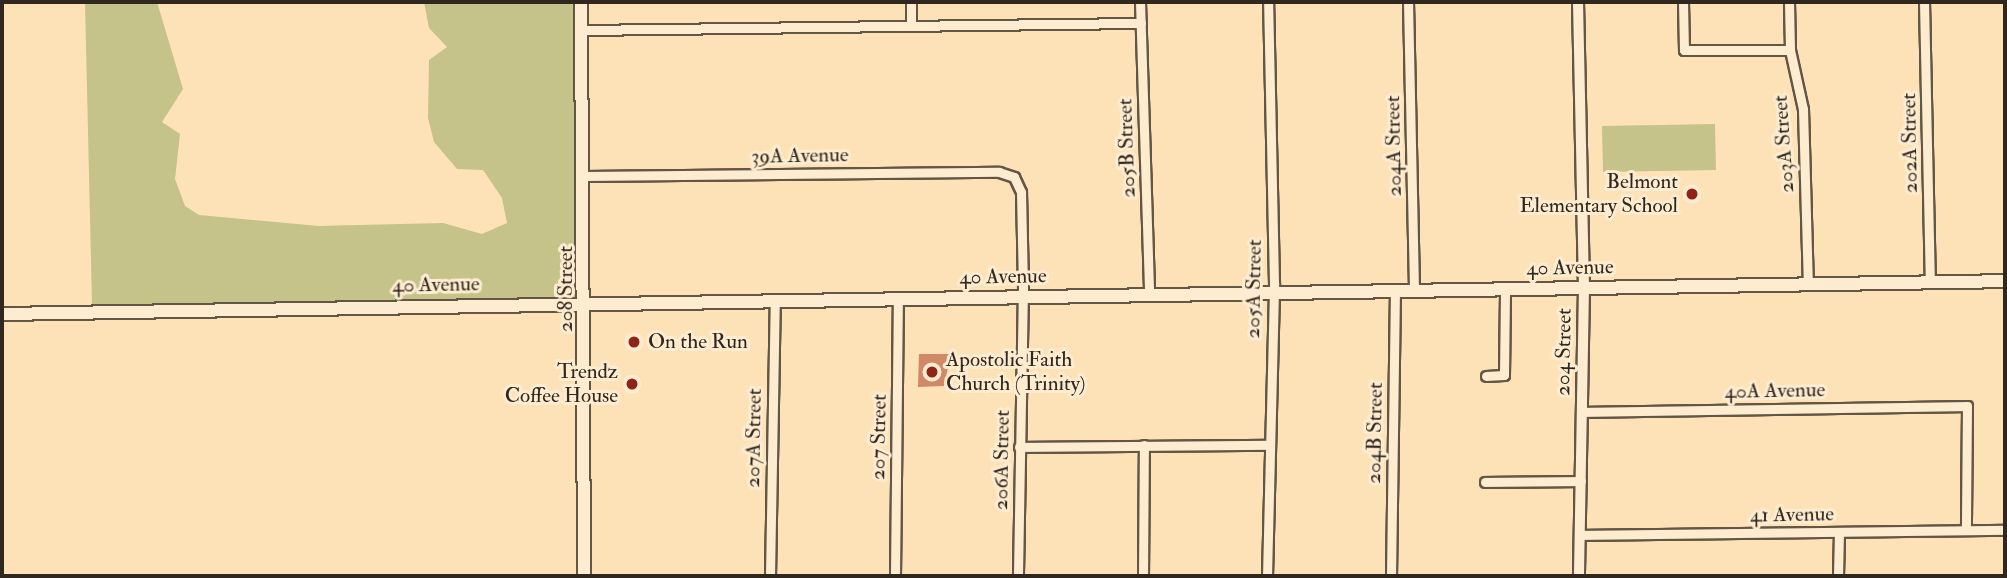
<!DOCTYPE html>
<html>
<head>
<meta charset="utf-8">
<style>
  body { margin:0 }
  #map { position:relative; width:2007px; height:578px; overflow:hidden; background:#fde2b8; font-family:"IM FELL Double Pica",serif }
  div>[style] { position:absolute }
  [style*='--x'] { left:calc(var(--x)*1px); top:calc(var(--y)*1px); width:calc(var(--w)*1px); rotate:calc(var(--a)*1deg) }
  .green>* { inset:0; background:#c5c28a }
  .building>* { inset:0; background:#d08867 }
  .roads { filter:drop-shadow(2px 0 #635644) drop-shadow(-2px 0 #635644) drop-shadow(0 2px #635644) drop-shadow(0 -2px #635644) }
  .minor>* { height:9px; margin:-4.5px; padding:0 4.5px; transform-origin:4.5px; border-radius:4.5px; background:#feecd1 }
  .tertiary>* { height:10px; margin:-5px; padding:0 5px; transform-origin:5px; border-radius:5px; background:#feecd1 }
  .secondary>* { height:12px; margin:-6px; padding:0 6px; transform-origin:6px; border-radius:6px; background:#feecd1 }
  .dots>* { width:19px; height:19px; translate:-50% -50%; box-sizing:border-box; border:4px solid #feecd1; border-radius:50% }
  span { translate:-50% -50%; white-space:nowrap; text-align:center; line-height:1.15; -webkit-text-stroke:6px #feecd1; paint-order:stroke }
  .street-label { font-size:21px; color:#30271e }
  .poi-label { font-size:21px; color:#30271e }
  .right { translate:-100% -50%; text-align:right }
  .left { translate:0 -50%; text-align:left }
  .frame { position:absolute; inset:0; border:4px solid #30271e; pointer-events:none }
</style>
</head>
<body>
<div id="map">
  <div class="green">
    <div style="clip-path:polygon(85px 2px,157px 2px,183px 89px,162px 122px,180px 134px,175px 179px,185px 206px,199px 215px,318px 226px,443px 223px,482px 234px,507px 223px,502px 198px,483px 170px,457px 169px,434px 142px,428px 118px,429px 60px,447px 47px,429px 28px,424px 2px,574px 2px,582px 297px,92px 305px)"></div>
    <div style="clip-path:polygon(1715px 124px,1716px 170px,1603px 172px,1602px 126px)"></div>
  </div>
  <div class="building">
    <div style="clip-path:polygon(919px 354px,951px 354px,944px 386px,918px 387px)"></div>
  </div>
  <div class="roads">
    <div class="minor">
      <div style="--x:911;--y:2;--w:24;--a:90"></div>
      <div style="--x:1140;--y:2;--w:292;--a:88.2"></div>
      <div style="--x:1408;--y:2;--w:288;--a:88.8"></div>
      <div style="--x:1683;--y:2;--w:48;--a:88.8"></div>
      <div style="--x:1684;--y:50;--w:106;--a:0"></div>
      <div style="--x:1789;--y:2;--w:48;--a:88.8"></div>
      <div style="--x:1790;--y:50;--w:60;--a:77.6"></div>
      <div style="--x:1803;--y:109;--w:176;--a:88.4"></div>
      <div style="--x:1924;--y:2;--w:281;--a:88.8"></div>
      <div style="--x:582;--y:30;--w:559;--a:-0.72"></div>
      <div style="--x:585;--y:176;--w:414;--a:-0.6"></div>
      <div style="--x:999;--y:172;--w:16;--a:18"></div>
      <div style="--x:1014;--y:177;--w:17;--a:65"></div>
      <div style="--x:1021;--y:192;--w:95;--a:88.8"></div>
      <div style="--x:1023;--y:287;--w:289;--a:91"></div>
      <div style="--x:1486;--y:376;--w:18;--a:-3"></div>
      <div style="--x:1504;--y:375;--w:86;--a:-89.3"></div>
      <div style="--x:1582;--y:412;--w:385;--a:-0.9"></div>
      <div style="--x:1967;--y:406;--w:124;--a:90.5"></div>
      <div style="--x:1019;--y:447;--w:250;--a:-0.5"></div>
      <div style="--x:1485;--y:482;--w:96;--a:-0.6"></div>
      <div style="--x:1579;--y:535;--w:426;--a:-0.7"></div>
      <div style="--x:770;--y:576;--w:276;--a:-89"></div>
      <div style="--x:895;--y:576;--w:278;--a:-89.4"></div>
      <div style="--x:1143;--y:576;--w:131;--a:-89.6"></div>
      <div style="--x:1267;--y:576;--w:293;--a:-88.6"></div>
      <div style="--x:1274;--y:283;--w:281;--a:-91.2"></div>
      <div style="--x:1391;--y:576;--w:285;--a:-89.2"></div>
      <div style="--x:1838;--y:576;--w:44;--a:-88.7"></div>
    </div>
    <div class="tertiary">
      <div style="--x:1578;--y:2;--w:285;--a:88.8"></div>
      <div style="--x:1584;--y:287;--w:289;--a:91"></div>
    </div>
    <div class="secondary">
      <div style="--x:581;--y:2;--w:574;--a:89.7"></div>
      <div style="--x:2;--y:314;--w:2003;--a:-0.94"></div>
    </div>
  </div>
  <div class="dots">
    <div style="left:1692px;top:194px;background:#8f2418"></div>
    <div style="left:634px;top:342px;background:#8f2418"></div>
    <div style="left:932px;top:372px;background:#8f2418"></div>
    <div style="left:632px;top:384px;background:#8f2418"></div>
  </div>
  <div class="street-label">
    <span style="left:1910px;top:143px;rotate:-91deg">202A Street</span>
    <span style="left:1784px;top:144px;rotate:-94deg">203A Street</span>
    <span style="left:1394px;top:146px;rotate:-91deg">204A Street</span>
    <span style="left:1127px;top:148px;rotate:-92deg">205B Street</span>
    <span style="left:800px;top:156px;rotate:-1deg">39A Avenue</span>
    <span style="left:1570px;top:268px;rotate:-1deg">40 Avenue</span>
    <span style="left:1003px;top:277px;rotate:-1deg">40 Avenue</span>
    <span style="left:436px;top:285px;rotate:-1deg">40 Avenue</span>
    <span style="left:566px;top:289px;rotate:-90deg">208 Street</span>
    <span style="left:1254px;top:289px;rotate:-89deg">205A Street</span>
    <span style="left:1564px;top:352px;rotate:-89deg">204 Street</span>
    <span style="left:1775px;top:391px;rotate:-1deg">40A Avenue</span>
    <span style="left:1375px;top:433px;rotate:-89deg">204B Street</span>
    <span style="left:879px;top:437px;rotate:-89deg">207 Street</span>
    <span style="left:754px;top:438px;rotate:-89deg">207A Street</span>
    <span style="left:1002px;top:460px;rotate:-89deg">206A Street</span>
    <span style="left:1792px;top:515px;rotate:-1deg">41 Avenue</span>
  </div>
  <div class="poi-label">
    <span class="right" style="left:1678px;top:194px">Belmont<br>Elementary School</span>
    <span class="left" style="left:648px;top:342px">On the Run</span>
    <span class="left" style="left:946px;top:372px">Apostolic Faith<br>Church (Trinity)</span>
    <span class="right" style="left:618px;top:384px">Trendz<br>Coffee House</span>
  </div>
  <div class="frame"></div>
</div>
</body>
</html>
